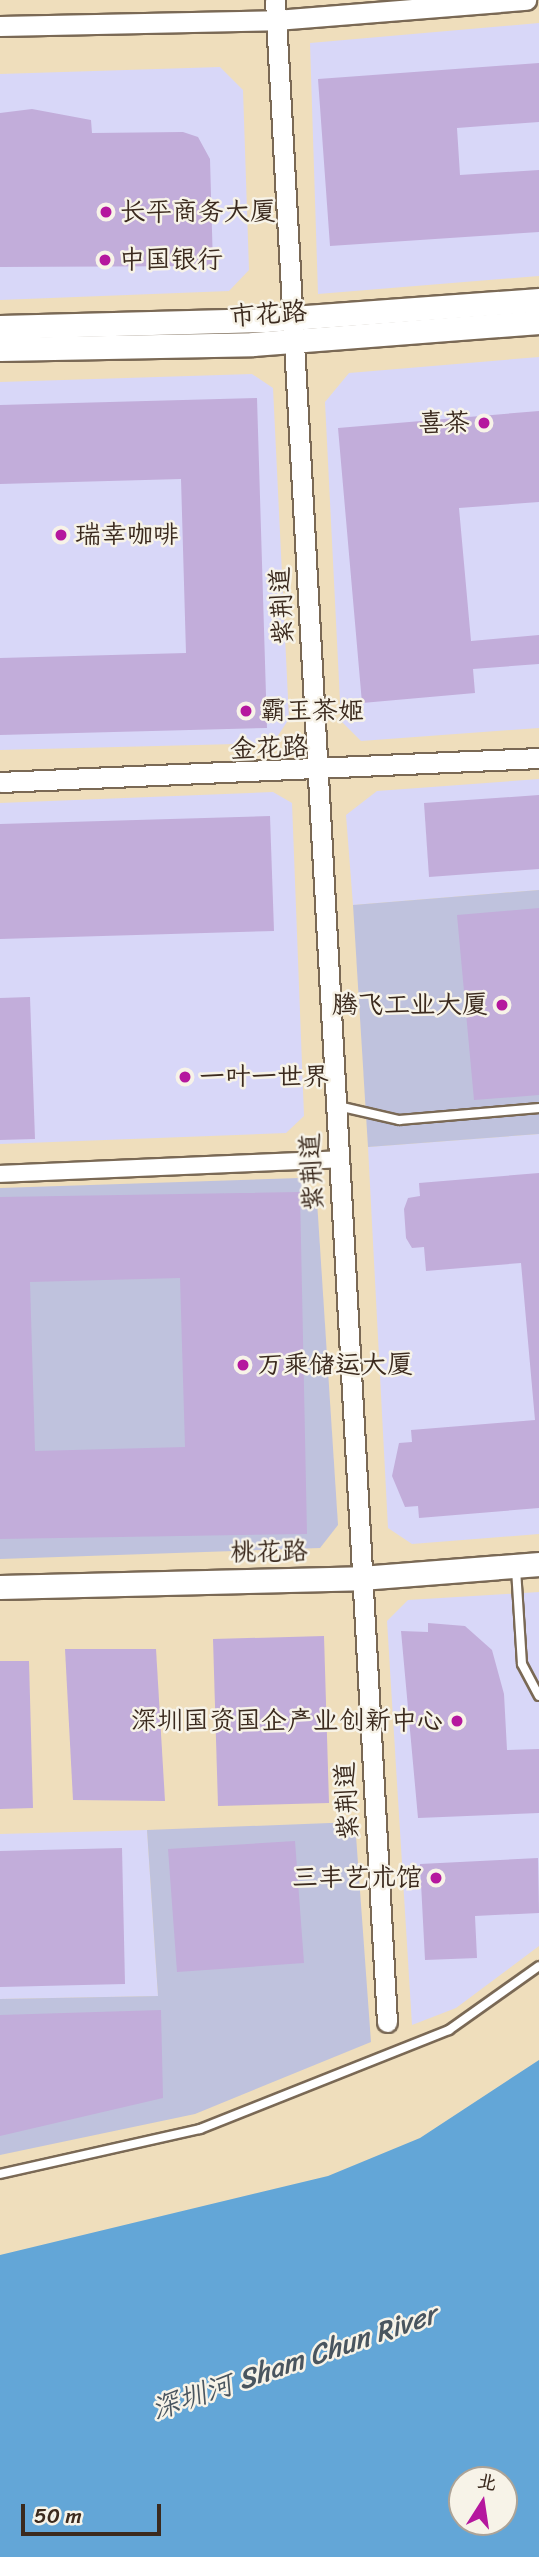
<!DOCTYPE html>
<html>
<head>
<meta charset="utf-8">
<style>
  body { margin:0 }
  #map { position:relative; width:539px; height:2557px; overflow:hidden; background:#efdebc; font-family:Sriracha,"LXGW WenKai TC",sans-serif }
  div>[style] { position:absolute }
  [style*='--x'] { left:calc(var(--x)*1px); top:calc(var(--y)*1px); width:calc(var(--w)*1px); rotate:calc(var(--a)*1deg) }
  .built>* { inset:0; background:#d8d7f8 }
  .industrial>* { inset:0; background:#bfc2dd }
  .water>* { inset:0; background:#63a6d7 }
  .building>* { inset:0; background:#c2adda }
  .roads { filter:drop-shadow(2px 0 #7a6955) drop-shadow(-2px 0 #7a6955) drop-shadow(0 2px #7a6955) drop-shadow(0 -2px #7a6955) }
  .service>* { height:8px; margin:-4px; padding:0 4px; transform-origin:4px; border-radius:4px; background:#fff }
  .minor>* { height:16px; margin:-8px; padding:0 8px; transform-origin:8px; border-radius:8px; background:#fff }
  .tertiary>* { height:19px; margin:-9.5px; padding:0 9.5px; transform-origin:9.5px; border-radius:9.5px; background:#fff }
  .secondary>* { height:23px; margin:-11.5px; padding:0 11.5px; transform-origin:11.5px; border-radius:11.5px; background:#fff }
  .dots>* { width:19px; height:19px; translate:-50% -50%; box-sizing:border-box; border:4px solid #f7f3e8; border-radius:50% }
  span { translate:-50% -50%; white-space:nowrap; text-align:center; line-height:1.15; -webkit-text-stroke:5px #f7f3e8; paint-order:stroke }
  .poi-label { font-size:26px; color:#3b2a1e }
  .left { translate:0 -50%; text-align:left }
  .right { translate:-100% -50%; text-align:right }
  .street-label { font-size:26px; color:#3b2a1e }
  .water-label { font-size:28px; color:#49555f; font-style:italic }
  .north { position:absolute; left:448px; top:2466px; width:70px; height:70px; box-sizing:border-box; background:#f7f3e8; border:2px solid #aca397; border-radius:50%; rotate:12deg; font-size:19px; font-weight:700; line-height:28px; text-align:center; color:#3b2a1e }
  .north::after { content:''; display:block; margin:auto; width:24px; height:32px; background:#b5179e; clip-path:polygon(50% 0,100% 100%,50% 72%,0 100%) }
  .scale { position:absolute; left:21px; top:2504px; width:140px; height:32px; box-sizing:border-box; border:4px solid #3b2a1e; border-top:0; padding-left:9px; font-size:21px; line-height:24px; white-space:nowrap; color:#3b2a1e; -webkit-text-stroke:5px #f7f3e8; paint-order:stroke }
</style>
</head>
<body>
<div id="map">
  <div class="built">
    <div style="clip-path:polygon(539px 23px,539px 276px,318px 294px,310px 43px)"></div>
    <div style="clip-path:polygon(220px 67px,243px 90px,249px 270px,229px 291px,0 300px,0 74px)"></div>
    <div style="clip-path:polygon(539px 357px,539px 728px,361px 741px,341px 721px,325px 402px,349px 373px)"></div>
    <div style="clip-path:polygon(252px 374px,273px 388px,289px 719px,273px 743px,0 750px,0 382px)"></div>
    <div style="clip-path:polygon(539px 779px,539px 890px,353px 905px,346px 815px,377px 791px)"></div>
    <div style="clip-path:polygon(273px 792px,292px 803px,304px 1116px,286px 1133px,0 1144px,0 803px)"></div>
    <div style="clip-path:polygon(539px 1134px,539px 1534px,412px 1544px,388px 1528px,368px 1147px)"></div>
    <div style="clip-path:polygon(539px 1592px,539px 1946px,456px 2008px,412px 2025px,387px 1621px,408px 1600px)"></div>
    <div style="clip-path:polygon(147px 1830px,158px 1996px,0 1999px,0 1834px)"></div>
  </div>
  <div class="industrial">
    <div style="clip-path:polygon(539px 890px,539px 1134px,368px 1147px,353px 905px)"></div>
    <div style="clip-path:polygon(299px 1178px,317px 1201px,338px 1525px,320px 1548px,0 1559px,0 1188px)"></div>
    <div style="clip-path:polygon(355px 1822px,371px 2042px,195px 2114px,0 2155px,0 1999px,158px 1996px,147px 1830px)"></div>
  </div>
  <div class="water">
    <div style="clip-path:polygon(evenodd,539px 2060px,539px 2557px,0 2557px,0 2255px,328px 2176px,420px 2138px,539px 2060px,462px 2480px,504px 2480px,504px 2522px,462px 2522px,462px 2480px)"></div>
  </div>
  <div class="building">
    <div style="clip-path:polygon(539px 63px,539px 122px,457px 128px,460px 175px,539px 170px,539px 232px,330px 246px,318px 79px)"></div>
    <div style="clip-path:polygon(32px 109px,91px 120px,92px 133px,183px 132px,198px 137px,210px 159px,213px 266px,0 267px,0 113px)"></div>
    <div style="clip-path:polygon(257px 398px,267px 728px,0 735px,0 658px,186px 653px,181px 479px,0 484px,0 405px)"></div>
    <div style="clip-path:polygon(539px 411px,539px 502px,459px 508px,471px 641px,539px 635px,539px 664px,473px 669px,475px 693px,362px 703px,338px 428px)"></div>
    <div style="clip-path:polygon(539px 795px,539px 869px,429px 877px,424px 803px)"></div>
    <div style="clip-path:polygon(270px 816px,274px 931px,0 939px,0 824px)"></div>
    <div style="clip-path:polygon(539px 908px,539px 1095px,474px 1100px,457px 915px)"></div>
    <div style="clip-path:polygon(30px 997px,35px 1139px,0 1140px,0 998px)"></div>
    <div style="clip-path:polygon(539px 1173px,539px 1508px,419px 1518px,418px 1506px,405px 1507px,392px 1476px,399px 1443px,412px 1442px,411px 1430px,535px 1420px,521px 1263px,426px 1271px,424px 1247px,412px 1248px,406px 1238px,404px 1209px,408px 1198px,420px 1196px,419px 1183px)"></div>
    <div style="clip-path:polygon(evenodd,300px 1192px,307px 1534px,0 1539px,0 1197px,300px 1192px,180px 1278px,185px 1447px,35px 1451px,30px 1282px,180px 1278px)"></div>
    <div style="clip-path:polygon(428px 1623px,465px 1626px,492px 1650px,504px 1694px,507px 1750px,539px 1749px,539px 1813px,418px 1818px,401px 1631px,428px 1632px)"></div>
    <div style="clip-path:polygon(324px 1636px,329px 1803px,218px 1806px,213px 1639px)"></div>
    <div style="clip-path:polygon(65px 1649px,156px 1649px,165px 1801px,73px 1800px)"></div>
    <div style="clip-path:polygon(0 1661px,29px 1661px,33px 1808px,0 1809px)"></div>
    <div style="clip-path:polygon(295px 1841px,304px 1963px,177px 1972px,168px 1849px)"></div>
    <div style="clip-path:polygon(122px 1848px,125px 1984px,0 1987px,0 1851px)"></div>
    <div style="clip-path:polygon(538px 1858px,539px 1913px,475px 1916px,477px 1958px,425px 1960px,420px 1864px)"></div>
    <div style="clip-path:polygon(161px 2010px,163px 2098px,0 2136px,0 2015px)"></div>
  </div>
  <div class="roads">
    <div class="service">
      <div style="--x:338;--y:1106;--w:63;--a:12.9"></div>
      <div style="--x:399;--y:1120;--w:141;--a:-4.9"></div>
      <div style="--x:516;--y:1569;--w:95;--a:86.4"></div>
      <div style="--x:522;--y:1664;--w:36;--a:62"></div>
      <div style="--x:0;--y:2174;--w:205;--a:-12.7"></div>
      <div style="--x:200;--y:2129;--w:268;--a:-21.7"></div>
      <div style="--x:449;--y:2030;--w:110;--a:-35.4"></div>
    </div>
    <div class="minor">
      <div style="--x:0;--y:1174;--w:338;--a:-2.5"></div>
    </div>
    <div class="tertiary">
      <div style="--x:275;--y:0;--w:2025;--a:86.83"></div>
      <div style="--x:0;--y:26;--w:276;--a:-1.2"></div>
      <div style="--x:276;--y:20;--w:251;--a:-4.6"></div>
      <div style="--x:0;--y:782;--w:540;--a:-2.55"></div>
    </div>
    <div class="secondary">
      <div style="--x:0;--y:327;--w:265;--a:-1.5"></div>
      <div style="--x:265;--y:320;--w:275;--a:-4.2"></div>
      <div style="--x:0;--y:349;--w:253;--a:-1.1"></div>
      <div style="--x:253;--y:344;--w:287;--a:-4.4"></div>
      <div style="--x:0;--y:1587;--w:361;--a:-1.4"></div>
      <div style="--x:361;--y:1578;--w:179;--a:-4.5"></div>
    </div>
  </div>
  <div class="dots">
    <div style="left:106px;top:212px;background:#b5179e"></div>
    <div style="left:105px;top:260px;background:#b5179e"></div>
    <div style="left:484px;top:423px;background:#b5179e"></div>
    <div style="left:61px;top:535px;background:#b5179e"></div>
    <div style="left:246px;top:711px;background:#b5179e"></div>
    <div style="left:502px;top:1005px;background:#b5179e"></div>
    <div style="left:185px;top:1077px;background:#b5179e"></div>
    <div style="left:243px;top:1365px;background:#b5179e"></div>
    <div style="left:457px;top:1721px;background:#b5179e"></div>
    <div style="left:436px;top:1878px;background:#b5179e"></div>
  </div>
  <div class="poi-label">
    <span class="left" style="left:120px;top:212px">长平商务大厦</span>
    <span class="left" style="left:119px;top:260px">中国银行</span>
    <span class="right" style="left:470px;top:423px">喜茶</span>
    <span class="left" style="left:75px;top:535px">瑞幸咖啡</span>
    <span class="left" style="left:260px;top:711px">霸王茶姬</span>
    <span class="right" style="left:488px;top:1005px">腾飞工业大厦</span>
    <span class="left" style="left:199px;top:1077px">一叶一世界</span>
    <span class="left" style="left:257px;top:1365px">万乘储运大厦</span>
    <span class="right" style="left:443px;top:1721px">深圳国资国企产业创新中心</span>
    <span class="right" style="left:422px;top:1878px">三丰艺术馆</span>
  </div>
  <div class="street-label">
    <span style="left:268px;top:314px;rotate:-4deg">市花路</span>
    <span style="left:282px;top:606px;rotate:-93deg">紫荆道</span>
    <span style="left:269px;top:748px;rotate:-2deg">金花路</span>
    <span style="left:312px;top:1172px;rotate:-93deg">紫荆道</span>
    <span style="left:269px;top:1552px;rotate:-1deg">桃花路</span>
    <span style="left:347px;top:1801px;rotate:-93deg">紫荆道</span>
  </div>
  <div class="water-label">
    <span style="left:294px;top:2362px;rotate:-19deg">深圳河 Sham Chun River</span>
  </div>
  <div class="north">北</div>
  <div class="scale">50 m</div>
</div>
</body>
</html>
